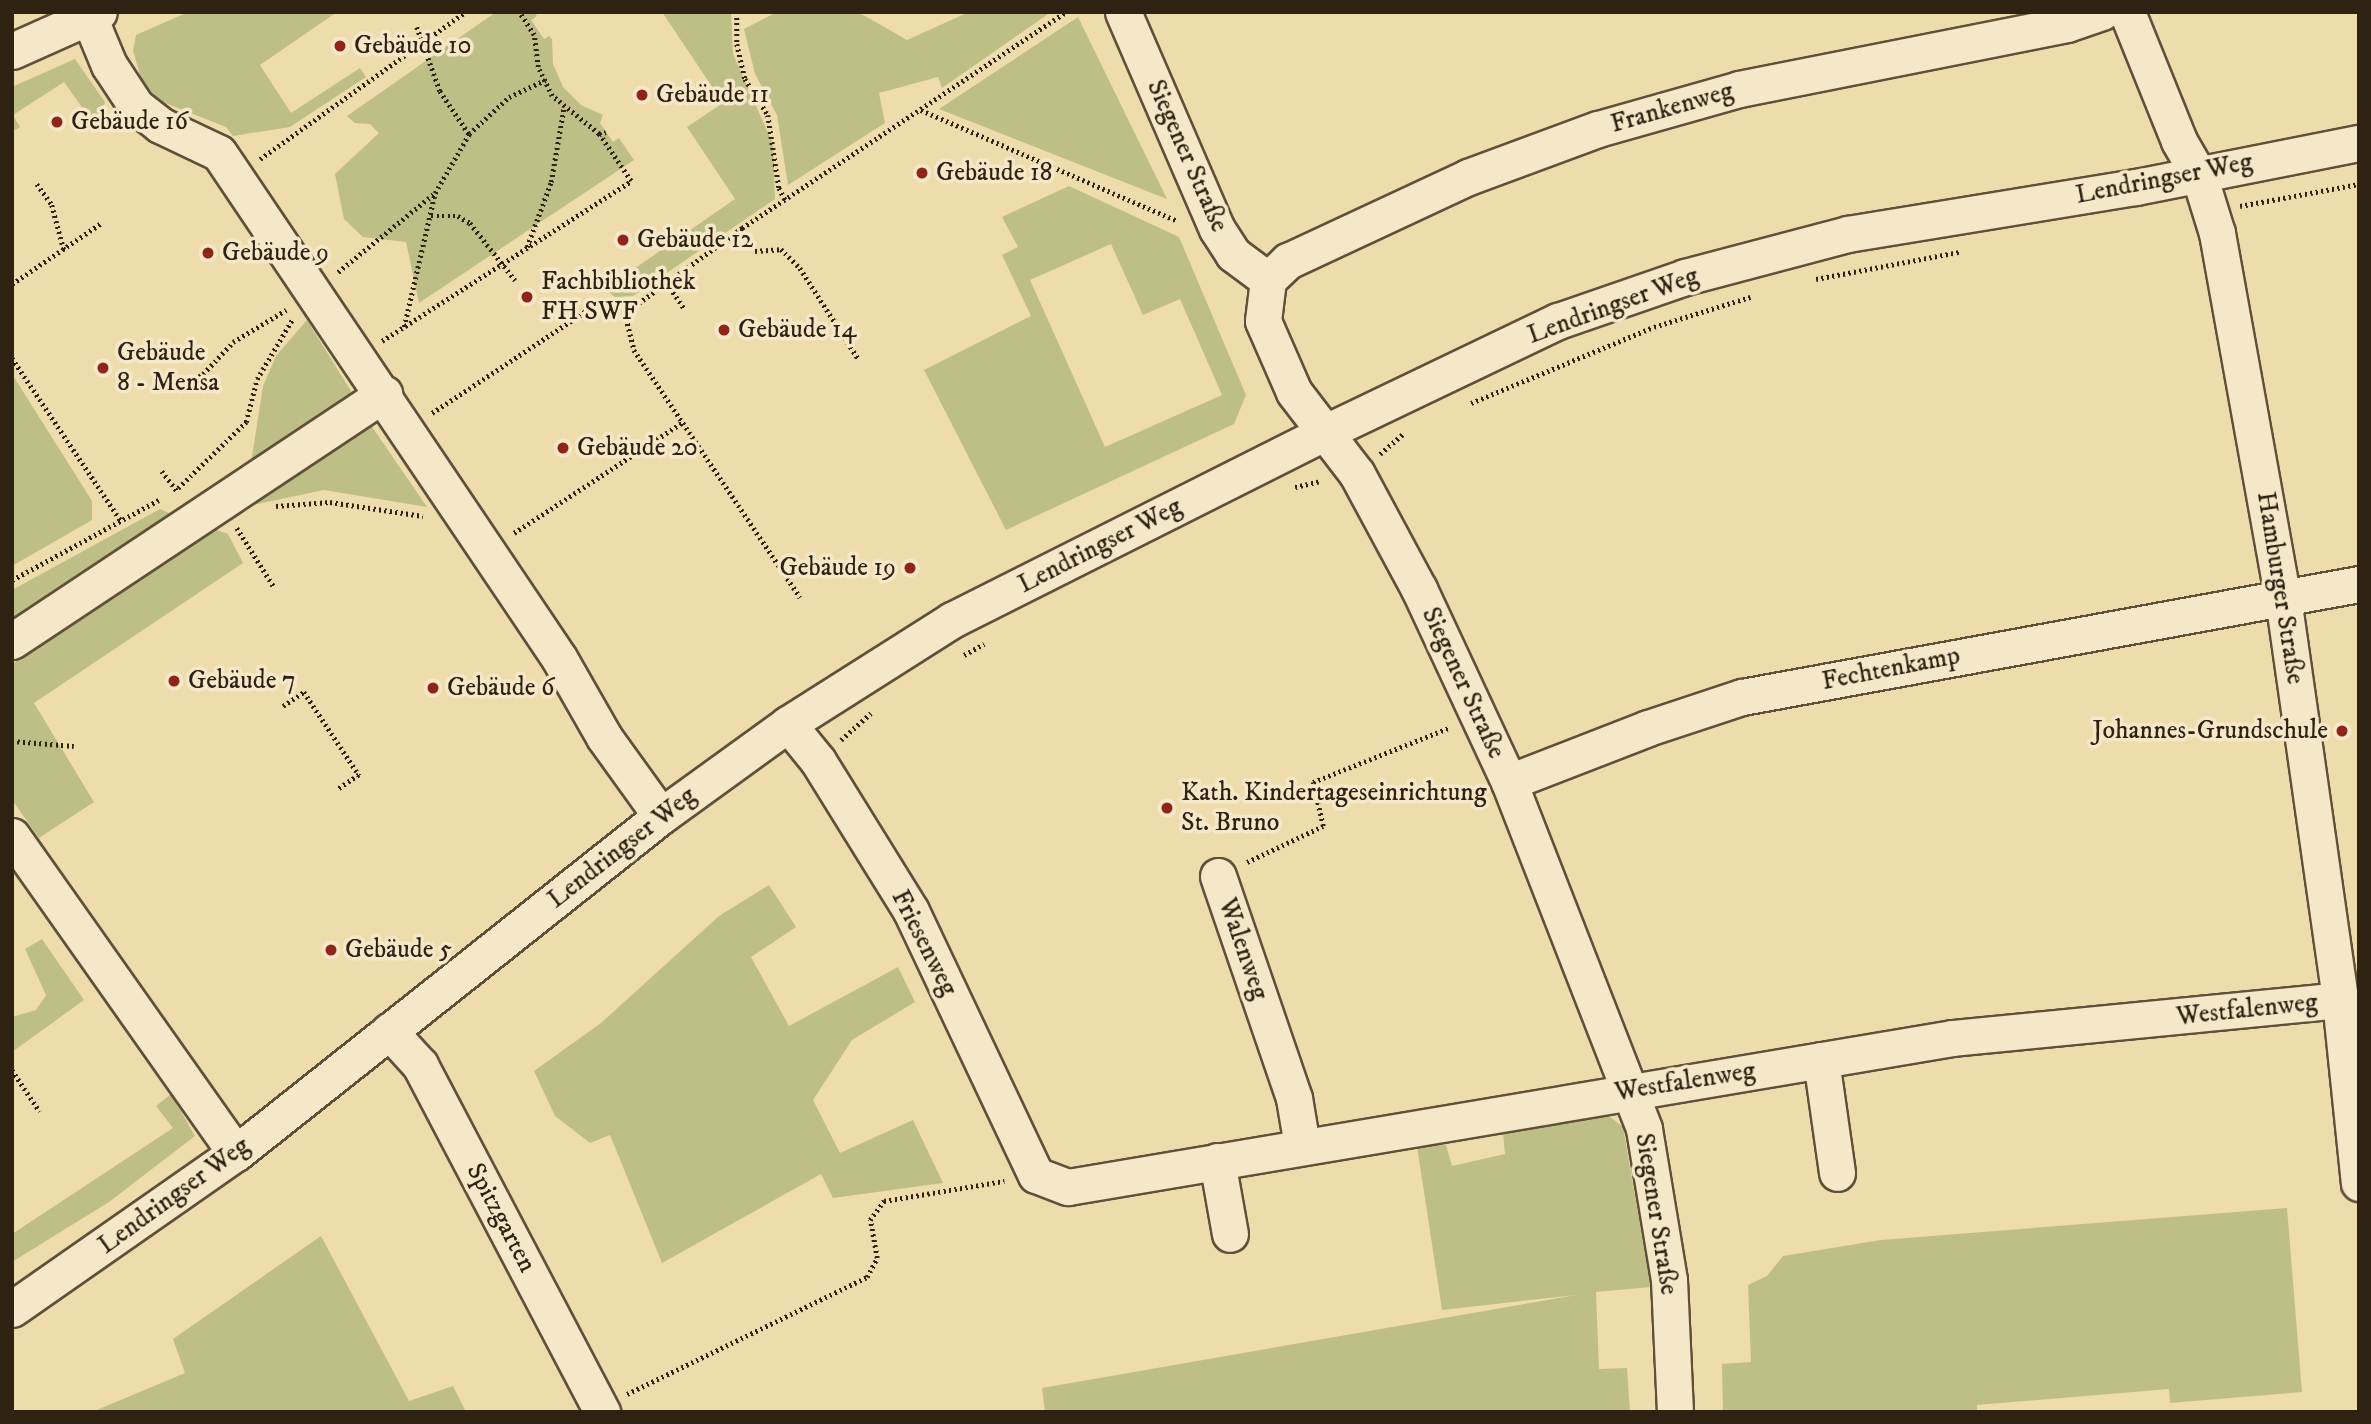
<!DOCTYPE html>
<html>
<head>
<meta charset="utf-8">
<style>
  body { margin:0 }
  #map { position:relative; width:2371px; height:1424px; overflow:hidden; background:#efdcac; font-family:"IM FELL DW Pica",serif }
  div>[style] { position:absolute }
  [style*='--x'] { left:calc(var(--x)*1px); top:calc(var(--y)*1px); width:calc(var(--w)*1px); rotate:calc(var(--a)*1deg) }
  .green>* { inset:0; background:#bebf86 }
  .path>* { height:4.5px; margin-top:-2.25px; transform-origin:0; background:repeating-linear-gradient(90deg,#2f2213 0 2px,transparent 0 5.5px) }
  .roads { filter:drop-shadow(2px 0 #5f5039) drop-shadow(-2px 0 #5f5039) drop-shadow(0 2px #5f5039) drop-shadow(0 -2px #5f5039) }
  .minor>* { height:35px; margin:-17.5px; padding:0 17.5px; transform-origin:17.5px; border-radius:17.5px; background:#f5e8c9 }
  .dots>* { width:19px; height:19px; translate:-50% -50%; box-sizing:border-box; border:4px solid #f5e8c9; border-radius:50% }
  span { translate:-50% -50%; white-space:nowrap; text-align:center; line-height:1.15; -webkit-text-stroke:7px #f5e8c9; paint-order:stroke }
  .poi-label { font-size:26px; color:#2f2213 }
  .left { translate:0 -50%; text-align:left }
  .right { translate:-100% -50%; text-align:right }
  .street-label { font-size:26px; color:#2f2213 }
  .frame { position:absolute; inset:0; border:14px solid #2f2213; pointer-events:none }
</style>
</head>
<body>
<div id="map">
  <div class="green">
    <div style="clip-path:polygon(188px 12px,337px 12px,260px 65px,291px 113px,360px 68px,366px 77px,290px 127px,233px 136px,226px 127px,160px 101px,142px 81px,133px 51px,136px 35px)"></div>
    <div style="clip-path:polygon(496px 12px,534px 12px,537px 16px,531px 20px,544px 39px,549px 36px,552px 39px,553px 64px,563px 87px,581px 105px,603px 115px,600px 123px,606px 132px,613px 142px,619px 138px,634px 160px,419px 303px,406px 242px,363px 237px,344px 219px,335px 174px,379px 133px,370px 124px,355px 123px,347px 116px)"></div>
    <div style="clip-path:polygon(662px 12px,731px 12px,733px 54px,773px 144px,775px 199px,633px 296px,615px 297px,605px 289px,735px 199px,687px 127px,723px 103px)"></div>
    <div style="clip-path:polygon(777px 12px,858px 12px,907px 40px,969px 12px,1051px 12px,942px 88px,938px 77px,879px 93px,885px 123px,788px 185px,777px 115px,755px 74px,744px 29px)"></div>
    <div style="clip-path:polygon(1078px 17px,1167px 199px,939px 109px)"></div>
    <div style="clip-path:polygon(75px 59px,105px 102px,100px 115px,91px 120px,64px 82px,13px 115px,20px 127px,12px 132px,12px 87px)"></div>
    <div style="clip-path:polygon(evenodd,1069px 186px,1179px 237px,1246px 395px,1234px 424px,1006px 530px,924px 370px,1031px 316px,1002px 255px,1018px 247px,1002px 217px,1069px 186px,1111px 244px,1143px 315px,1180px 299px,1222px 395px,1105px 447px,1030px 280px,1111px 244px)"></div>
    <div style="clip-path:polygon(307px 320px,354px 396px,251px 463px,263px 386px,276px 356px)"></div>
    <div style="clip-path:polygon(12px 374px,92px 501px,92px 520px,12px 566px)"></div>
    <div style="clip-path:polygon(368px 421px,427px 507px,324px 490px,253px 505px,247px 499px)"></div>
    <div style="clip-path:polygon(160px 509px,174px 515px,12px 620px,12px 590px)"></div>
    <div style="clip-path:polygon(209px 527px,228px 534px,243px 563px,34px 703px,94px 802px,39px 838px,12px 800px,12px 664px)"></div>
    <div style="clip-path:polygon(769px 885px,796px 927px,751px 957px,789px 1026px,898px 967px,915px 1002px,852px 1040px,813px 1100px,840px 1153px,913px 1120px,943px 1183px,833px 1198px,821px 1174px,662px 1263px,610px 1135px,590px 1143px,555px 1116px,534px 1071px,601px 1023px,719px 916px)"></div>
    <div style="clip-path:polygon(42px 939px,84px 1000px,12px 1052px,12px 1017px,36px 1010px,46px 995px,25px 949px)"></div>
    <div style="clip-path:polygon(171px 1094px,195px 1136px,109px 1202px,12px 1262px,12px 1234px,173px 1128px,156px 1106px)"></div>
    <div style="clip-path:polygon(1609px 1116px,1623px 1127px,1651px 1287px,1596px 1292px,1599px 1369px,1627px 1368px,1630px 1412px,1045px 1412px,1042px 1388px,1576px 1295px,1442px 1310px,1417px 1146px,1446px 1145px,1452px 1166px,1505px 1154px,1503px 1133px)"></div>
    <div style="clip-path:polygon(2287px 1208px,2302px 1392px,2170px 1403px,2169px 1389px,1977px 1405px,1977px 1412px,1723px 1412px,1722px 1364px,1751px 1362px,1748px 1285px,1767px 1276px,1783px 1256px,1881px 1240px)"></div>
    <div style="clip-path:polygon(321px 1236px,409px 1401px,453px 1386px,466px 1412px,92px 1412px,185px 1373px,173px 1339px)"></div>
  </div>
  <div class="path">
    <div style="--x:737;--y:12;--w:32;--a:90"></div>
    <div style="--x:737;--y:44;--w:36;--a:77"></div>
    <div style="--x:745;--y:79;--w:43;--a:57.4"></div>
    <div style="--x:768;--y:115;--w:74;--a:81.4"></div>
    <div style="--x:779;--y:188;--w:15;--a:62"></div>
    <div style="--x:417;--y:27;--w:68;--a:70.2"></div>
    <div style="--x:440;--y:91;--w:52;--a:56"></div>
    <div style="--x:921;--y:110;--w:279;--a:23.4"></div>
    <div style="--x:599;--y:134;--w:7;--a:-16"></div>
    <div style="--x:260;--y:159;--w:252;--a:-35.6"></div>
    <div style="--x:37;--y:184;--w:26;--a:54"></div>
    <div style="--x:52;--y:205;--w:47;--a:75.1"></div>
    <div style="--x:2240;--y:206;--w:121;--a:-10.5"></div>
    <div style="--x:431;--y:216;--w:27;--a:0"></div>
    <div style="--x:458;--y:216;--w:14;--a:30"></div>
    <div style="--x:470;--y:223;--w:73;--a:51.7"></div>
    <div style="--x:742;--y:228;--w:26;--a:61"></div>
    <div style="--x:755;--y:251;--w:26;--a:-4"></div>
    <div style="--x:781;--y:249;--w:27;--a:45"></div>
    <div style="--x:800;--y:268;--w:109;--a:57.3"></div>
    <div style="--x:527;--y:247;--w:69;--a:-69.7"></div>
    <div style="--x:551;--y:182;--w:76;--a:-80.2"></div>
    <div style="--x:338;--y:272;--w:125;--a:-39.2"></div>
    <div style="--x:1816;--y:279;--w:146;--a:-10.7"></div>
    <div style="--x:667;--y:283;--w:32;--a:56"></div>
    <div style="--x:12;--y:284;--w:107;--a:-34.3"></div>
    <div style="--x:625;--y:313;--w:38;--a:76"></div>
    <div style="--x:634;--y:350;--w:298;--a:56.1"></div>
    <div style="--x:404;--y:327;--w:138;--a:-77"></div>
    <div style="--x:435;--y:193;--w:68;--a:-60"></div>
    <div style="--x:469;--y:134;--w:54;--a:-42.8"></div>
    <div style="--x:509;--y:97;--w:40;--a:-25"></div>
    <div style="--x:382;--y:341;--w:296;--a:-32.7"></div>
    <div style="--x:631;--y:181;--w:57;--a:-124.2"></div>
    <div style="--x:599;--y:134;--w:60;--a:-141"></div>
    <div style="--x:552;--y:96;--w:32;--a:-116"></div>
    <div style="--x:538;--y:67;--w:32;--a:-97"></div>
    <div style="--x:534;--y:35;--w:27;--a:-123"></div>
    <div style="--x:12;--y:358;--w:196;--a:56.2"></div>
    <div style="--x:185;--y:385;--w:21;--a:-31"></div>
    <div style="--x:203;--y:374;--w:44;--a:-46.8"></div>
    <div style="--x:233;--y:342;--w:62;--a:-31.1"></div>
    <div style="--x:1471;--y:403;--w:198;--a:-22.6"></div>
    <div style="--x:1654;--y:327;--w:101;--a:-17.4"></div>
    <div style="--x:432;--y:413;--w:188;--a:-33.5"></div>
    <div style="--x:589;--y:309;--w:36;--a:6"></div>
    <div style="--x:625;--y:313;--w:145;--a:-36"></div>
    <div style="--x:742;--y:228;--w:389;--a:-33.7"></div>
    <div style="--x:1380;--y:454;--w:30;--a:-41"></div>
    <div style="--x:162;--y:471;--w:26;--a:53"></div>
    <div style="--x:1295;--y:487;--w:26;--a:-13"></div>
    <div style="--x:178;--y:488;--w:95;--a:-44.1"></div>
    <div style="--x:246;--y:422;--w:44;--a:-75.7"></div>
    <div style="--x:257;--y:379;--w:69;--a:-59.3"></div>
    <div style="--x:276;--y:506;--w:54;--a:-4.2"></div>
    <div style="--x:330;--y:502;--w:94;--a:8.6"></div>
    <div style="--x:237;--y:528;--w:70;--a:57.9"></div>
    <div style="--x:514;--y:533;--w:202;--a:-33.3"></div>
    <div style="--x:12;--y:580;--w:167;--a:-28.6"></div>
    <div style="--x:964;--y:655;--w:23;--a:-29"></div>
    <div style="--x:283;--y:706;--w:25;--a:-34"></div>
    <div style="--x:304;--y:692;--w:100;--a:56.5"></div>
    <div style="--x:359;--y:775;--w:27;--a:146"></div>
    <div style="--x:841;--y:740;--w:40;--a:-42"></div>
    <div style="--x:12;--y:741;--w:62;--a:4.6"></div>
    <div style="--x:1247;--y:862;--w:84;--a:-25.3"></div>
    <div style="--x:1323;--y:826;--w:45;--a:-102.8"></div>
    <div style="--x:1313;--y:782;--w:146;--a:-21.7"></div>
    <div style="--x:12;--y:1070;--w:50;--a:56.3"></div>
    <div style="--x:627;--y:1394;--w:267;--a:-26"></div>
    <div style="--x:867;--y:1277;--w:21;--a:-62"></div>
    <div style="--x:877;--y:1258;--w:39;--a:-100"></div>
    <div style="--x:870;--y:1220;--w:24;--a:-54"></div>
    <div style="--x:884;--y:1201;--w:122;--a:-9.5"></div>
  </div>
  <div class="roads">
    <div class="minor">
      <div style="--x:1123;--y:12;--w:236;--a:66.6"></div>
      <div style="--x:1217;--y:229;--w:30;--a:57"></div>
      <div style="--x:1233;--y:254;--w:44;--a:36.6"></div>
      <div style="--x:2127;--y:12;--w:139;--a:68"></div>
      <div style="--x:2179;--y:141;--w:39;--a:60"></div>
      <div style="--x:2199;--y:175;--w:61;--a:72.8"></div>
      <div style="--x:2217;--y:233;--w:371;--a:79.8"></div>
      <div style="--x:2283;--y:598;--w:406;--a:81.9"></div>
      <div style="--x:2340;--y:1000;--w:184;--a:84.1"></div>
      <div style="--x:89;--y:17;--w:52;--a:67.4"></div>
      <div style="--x:109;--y:65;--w:49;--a:56.6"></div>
      <div style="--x:136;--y:106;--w:31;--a:38"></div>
      <div style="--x:160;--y:125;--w:65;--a:25.4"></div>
      <div style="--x:219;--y:153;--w:609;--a:56.05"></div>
      <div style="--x:559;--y:658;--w:91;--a:60.3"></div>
      <div style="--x:604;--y:737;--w:97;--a:54.2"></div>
      <div style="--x:12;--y:51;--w:95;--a:-24.1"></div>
      <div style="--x:1268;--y:280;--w:41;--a:97"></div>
      <div style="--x:1263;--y:321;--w:77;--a:66.4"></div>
      <div style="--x:1294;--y:392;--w:103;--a:52.5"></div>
      <div style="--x:1357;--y:474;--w:131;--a:61.7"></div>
      <div style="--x:1419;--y:589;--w:213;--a:65"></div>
      <div style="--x:1509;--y:782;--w:372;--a:68.7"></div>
      <div style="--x:1644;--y:1129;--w:153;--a:80.6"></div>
      <div style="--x:1669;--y:1280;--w:132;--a:87.4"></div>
      <div style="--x:1268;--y:280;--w:28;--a:-44"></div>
      <div style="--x:1288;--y:261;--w:199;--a:-25"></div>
      <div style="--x:1468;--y:177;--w:139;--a:-20.3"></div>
      <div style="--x:1598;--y:129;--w:147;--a:-15.8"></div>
      <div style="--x:1739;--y:89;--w:334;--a:-11.2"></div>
      <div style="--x:2067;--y:24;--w:37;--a:-19"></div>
      <div style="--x:12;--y:641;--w:447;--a:-33.6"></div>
      <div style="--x:788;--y:724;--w:48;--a:51"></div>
      <div style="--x:818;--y:761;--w:176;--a:58.2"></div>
      <div style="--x:911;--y:911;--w:292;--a:64.7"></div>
      <div style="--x:1036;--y:1175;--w:34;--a:21"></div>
      <div style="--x:1068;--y:1187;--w:897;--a:-9.56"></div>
      <div style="--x:1953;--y:1038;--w:389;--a:-5.6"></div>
      <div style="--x:1509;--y:782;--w:149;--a:-21.2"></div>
      <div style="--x:1648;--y:728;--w:99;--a:-18.3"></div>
      <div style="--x:1742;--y:697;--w:627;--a:-10.38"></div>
      <div style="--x:12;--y:836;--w:388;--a:54.8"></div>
      <div style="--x:1218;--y:876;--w:235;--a:71.1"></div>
      <div style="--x:1294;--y:1098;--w:49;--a:80.5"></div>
      <div style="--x:389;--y:1031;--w:46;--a:47.6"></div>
      <div style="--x:420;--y:1065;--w:392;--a:62.3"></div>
      <div style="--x:1821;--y:1060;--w:114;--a:81.9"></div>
      <div style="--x:1217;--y:1161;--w:74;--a:79.9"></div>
      <div style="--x:12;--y:1309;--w:273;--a:-34.9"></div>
      <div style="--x:236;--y:1153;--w:542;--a:-38.41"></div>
      <div style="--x:661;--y:816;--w:157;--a:-35.9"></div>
      <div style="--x:788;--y:724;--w:194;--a:-32.4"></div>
      <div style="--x:952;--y:620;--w:419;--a:-26.7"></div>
      <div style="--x:1326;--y:432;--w:257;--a:-25.6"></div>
      <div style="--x:1558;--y:321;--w:134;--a:-19.1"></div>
      <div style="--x:1685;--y:277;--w:169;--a:-14.8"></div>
      <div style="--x:1848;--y:234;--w:292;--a:-9.3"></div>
      <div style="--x:2136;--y:187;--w:227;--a:-11.2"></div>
    </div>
  </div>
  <div class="dots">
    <div style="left:340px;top:46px;background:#8f2418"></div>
    <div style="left:642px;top:95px;background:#8f2418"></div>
    <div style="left:57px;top:122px;background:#8f2418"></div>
    <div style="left:922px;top:173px;background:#8f2418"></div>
    <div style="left:623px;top:240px;background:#8f2418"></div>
    <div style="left:208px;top:253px;background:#8f2418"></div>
    <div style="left:527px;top:297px;background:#8f2418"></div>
    <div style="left:724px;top:330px;background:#8f2418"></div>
    <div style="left:103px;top:368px;background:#8f2418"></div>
    <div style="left:563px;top:448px;background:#8f2418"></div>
    <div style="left:910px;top:568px;background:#8f2418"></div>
    <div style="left:174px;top:681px;background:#8f2418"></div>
    <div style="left:433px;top:688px;background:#8f2418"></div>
    <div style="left:2342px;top:731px;background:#8f2418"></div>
    <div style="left:1167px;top:808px;background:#8f2418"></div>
    <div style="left:331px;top:950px;background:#8f2418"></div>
  </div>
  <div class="poi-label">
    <span class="left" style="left:354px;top:46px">Gebäude 10</span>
    <span class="left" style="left:656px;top:95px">Gebäude 11</span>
    <span class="left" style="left:71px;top:122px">Gebäude 16</span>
    <span class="left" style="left:936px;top:173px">Gebäude 18</span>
    <span class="left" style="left:637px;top:240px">Gebäude 12</span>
    <span class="left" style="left:222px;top:253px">Gebäude 9</span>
    <span class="left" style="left:541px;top:297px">Fachbibliothek<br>FH SWF</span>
    <span class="left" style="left:738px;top:330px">Gebäude 14</span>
    <span class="left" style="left:117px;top:368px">Gebäude<br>8 - Mensa</span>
    <span class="left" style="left:577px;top:448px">Gebäude 20</span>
    <span class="right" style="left:896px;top:568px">Gebäude 19</span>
    <span class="left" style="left:188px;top:681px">Gebäude 7</span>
    <span class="left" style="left:447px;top:688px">Gebäude 6</span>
    <span class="right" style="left:2328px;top:731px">Johannes-Grundschule</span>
    <span class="left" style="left:1181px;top:808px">Kath. Kindertageseinrichtung<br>St. Bruno</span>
    <span class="left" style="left:345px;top:950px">Gebäude 5</span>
  </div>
  <div class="street-label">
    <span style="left:1672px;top:108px;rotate:-16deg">Frankenweg</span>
    <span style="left:1187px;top:156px;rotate:66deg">Siegener Straße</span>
    <span style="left:2164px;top:179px;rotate:-11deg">Lendringser Weg</span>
    <span style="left:1613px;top:306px;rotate:-20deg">Lendringser Weg</span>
    <span style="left:1100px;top:546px;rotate:-27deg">Lendringser Weg</span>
    <span style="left:2280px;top:588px;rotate:81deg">Hamburger Straße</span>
    <span style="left:1891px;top:669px;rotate:-11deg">Fechtenkamp</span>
    <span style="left:1463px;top:683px;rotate:65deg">Siegener Straße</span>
    <span style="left:622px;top:848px;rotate:-38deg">Lendringser Weg</span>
    <span style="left:924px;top:943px;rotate:63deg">Friesenweg</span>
    <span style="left:1243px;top:949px;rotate:71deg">Walenweg</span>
    <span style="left:2247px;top:1010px;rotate:-6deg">Westfalenweg</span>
    <span style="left:1685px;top:1082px;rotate:-9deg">Westfalenweg</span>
    <span style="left:174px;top:1196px;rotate:-36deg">Lendringser Weg</span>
    <span style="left:1656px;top:1214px;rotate:81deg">Siegener Straße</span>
    <span style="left:501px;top:1218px;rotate:62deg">Spitzgarten</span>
  </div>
  <div class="frame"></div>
</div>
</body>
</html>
